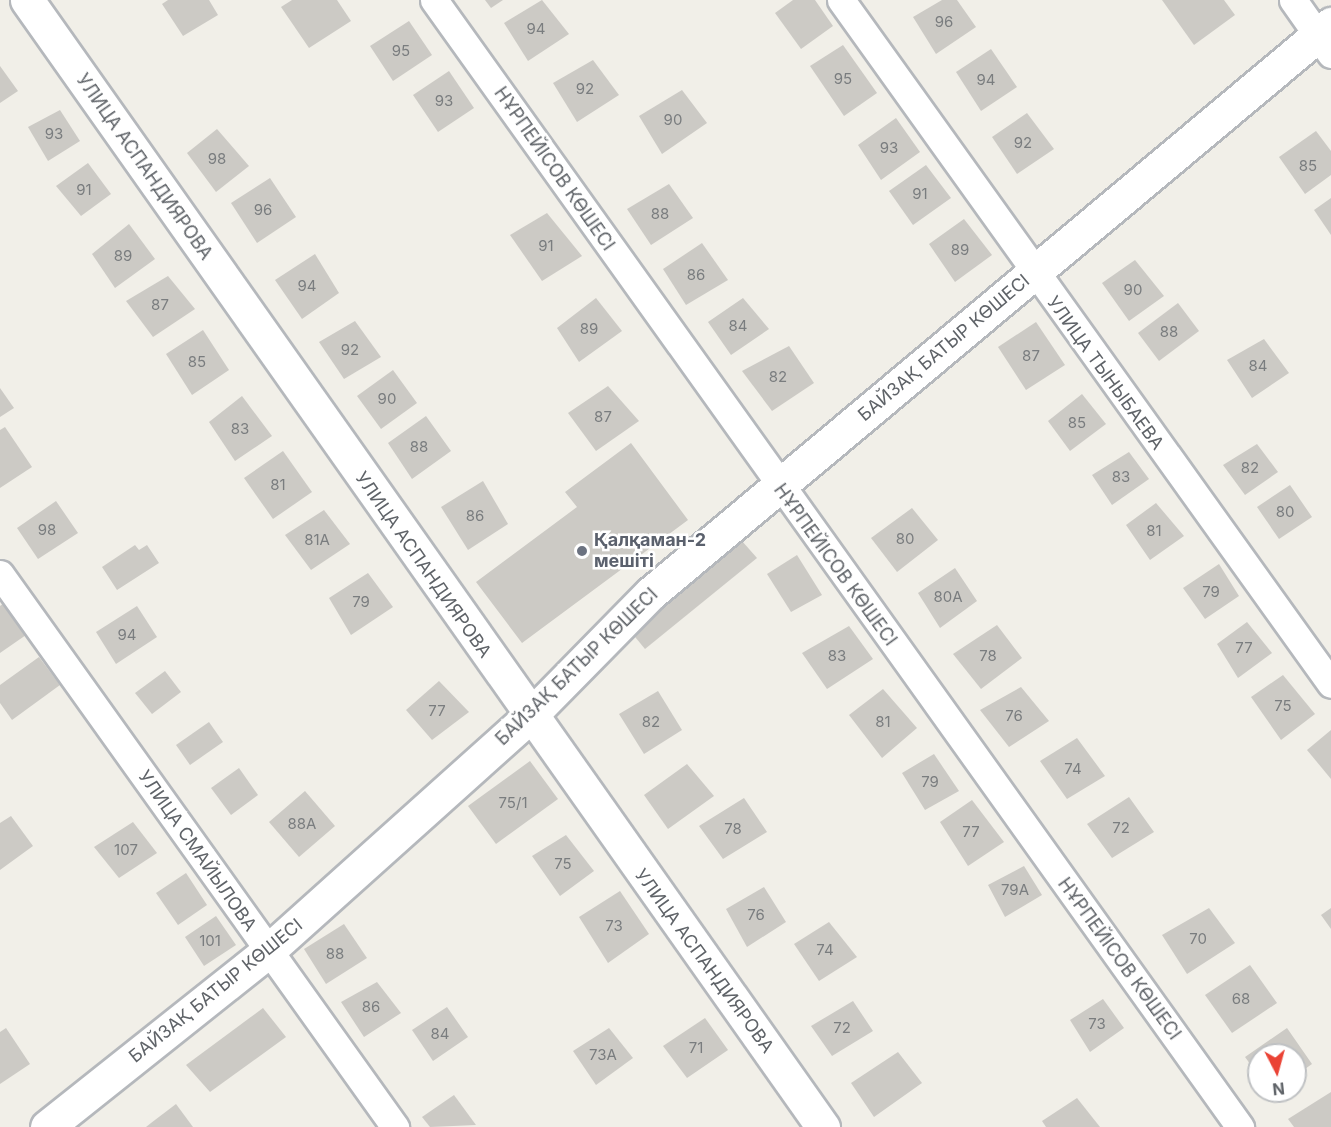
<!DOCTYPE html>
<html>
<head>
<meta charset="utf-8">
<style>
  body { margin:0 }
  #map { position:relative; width:1331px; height:1127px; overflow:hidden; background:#f1efe8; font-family:Inter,sans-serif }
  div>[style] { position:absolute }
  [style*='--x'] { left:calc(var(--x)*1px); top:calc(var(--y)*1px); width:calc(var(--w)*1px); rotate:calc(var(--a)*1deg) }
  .building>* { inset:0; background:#cccac5 }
  .roads { filter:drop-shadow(2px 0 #b5b8bc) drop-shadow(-2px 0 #b5b8bc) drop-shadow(0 2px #b5b8bc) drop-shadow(0 -2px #b5b8bc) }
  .street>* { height:27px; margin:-13.5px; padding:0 13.5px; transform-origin:13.5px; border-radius:13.5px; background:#fff }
  .secondary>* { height:33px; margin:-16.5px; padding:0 16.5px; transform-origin:16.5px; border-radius:16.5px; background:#fff }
  .dots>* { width:16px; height:16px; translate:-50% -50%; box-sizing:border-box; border:3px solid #fff; border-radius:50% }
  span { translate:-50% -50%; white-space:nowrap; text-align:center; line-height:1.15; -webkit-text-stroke:5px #fff; paint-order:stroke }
  .number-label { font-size:15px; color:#7a7d7f }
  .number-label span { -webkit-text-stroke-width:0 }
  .street-label { font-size:18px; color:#5f6368 }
  .worship-label { font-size:18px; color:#5b616d; font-weight:700 }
  .left { translate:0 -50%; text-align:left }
  .north { position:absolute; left:1247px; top:1043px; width:60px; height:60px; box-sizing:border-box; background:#fff; border:2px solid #bfc1c3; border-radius:50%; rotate:174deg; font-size:16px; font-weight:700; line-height:24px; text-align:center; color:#5f6368 }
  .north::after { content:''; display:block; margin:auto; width:21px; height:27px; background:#ea4335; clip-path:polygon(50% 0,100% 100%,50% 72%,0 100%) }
</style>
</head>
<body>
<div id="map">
  <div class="building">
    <div style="clip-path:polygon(168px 0,209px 0,218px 15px,183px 36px,162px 4px)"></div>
    <div style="clip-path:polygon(292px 0,337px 0,351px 21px,309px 48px,281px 7px)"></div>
    <div style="clip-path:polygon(485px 0,503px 0,491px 8px)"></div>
    <div style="clip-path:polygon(542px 0,569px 34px,528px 61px,504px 23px)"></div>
    <div style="clip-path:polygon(793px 0,815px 0,833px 26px,801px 49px,775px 13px)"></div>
    <div style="clip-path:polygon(942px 0,957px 0,976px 27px,936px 54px,913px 17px)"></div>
    <div style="clip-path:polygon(1162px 0,1224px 0,1235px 15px,1194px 45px)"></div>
    <div style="clip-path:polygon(409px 21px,432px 55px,393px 81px,370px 46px)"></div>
    <div style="clip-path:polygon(843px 45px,877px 93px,844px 116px,810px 66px)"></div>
    <div style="clip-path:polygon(991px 49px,1017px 87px,981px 111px,956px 72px)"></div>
    <div style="clip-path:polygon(593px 60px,619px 95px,577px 122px,553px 83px)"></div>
    <div style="clip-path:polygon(0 66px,18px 91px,0 103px)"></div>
    <div style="clip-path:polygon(449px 71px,474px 108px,438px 132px,413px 95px)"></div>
    <div style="clip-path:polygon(682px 90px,707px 123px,662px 154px,639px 116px)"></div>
    <div style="clip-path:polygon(60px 110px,80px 141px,48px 161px,28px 127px)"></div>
    <div style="clip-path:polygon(1027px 113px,1054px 149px,1017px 174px,992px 137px)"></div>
    <div style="clip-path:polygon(896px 118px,920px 152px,881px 180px,858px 145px)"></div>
    <div style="clip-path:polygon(217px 129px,249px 166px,216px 192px,187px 153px)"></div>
    <div style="clip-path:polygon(1316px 131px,1331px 151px,1331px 175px,1305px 194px,1279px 157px)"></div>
    <div style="clip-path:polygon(88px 163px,111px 194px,81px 216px,56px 186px)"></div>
    <div style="clip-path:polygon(926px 165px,951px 198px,913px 225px,889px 191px)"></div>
    <div style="clip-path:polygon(270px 178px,296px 217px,257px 243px,231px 203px)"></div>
    <div style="clip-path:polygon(669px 184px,693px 218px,651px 245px,627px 209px)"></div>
    <div style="clip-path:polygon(1331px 198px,1331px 235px,1314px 210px)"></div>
    <div style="clip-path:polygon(547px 213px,582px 256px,542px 281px,510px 235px)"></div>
    <div style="clip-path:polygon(964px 219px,992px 255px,955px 282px,929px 244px)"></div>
    <div style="clip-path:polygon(129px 224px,155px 259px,115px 288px,92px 254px)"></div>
    <div style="clip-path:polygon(702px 243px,728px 280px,686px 305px,663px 269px)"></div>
    <div style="clip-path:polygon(315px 254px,339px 293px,302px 319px,275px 280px)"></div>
    <div style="clip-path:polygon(1135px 260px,1164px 296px,1129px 321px,1102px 283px)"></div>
    <div style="clip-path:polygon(168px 276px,195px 309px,153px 337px,126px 301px)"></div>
    <div style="clip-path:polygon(596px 298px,622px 331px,579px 362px,557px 328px)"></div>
    <div style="clip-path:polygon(743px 298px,769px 329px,731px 355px,708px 322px)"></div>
    <div style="clip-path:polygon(1178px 303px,1199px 331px,1159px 361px,1138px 333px)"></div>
    <div style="clip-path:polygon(355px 321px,381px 357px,344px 379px,319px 342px)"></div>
    <div style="clip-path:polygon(1036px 322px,1065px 365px,1026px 390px,998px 347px)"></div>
    <div style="clip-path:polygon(203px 330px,229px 370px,192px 395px,166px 354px)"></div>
    <div style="clip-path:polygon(1264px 339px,1289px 373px,1252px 398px,1227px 360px)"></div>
    <div style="clip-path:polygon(789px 346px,814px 383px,772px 411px,742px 371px)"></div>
    <div style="clip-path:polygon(393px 370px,417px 403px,381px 429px,357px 396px)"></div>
    <div style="clip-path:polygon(608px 386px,639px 421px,596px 451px,568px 413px)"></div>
    <div style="clip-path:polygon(0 388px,14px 408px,0 417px)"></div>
    <div style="clip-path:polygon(1082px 394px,1106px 424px,1070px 451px,1048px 421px)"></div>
    <div style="clip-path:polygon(242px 396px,272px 436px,235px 461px,209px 422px)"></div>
    <div style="clip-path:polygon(426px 416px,451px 451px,412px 479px,388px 443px)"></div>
    <div style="clip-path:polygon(5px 427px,32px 467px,0 488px,0 430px)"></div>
    <div style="clip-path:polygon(631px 443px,688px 520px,522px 643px,476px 582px,577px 507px,565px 492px)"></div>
    <div style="clip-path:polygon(1257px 444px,1278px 472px,1245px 495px,1223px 465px)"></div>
    <div style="clip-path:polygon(283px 451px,312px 492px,273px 519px,244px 478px)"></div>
    <div style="clip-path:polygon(1129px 452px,1149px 479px,1112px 505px,1092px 475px)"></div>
    <div style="clip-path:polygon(483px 481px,508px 524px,468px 550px,441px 507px)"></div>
    <div style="clip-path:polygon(1290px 485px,1312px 517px,1279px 539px,1257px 507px)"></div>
    <div style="clip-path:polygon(56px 501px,78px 533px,38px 559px,17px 528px)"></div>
    <div style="clip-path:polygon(1156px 503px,1184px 536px,1150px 560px,1126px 525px)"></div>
    <div style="clip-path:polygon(912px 508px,938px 540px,897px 572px,871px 538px)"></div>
    <div style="clip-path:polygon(324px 510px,350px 544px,311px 570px,285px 535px)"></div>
    <div style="clip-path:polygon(742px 541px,757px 558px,645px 649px,631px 632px)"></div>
    <div style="clip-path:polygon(135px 545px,139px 550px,147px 545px,159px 563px,117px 590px,102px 567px)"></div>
    <div style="clip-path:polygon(797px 555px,822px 595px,791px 612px,767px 574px)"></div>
    <div style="clip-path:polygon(1219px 564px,1239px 596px,1205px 619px,1183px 588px)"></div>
    <div style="clip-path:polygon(955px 568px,977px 601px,940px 628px,918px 593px)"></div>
    <div style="clip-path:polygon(368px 573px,393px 607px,351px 635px,329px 598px)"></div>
    <div style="clip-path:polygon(4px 603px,26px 635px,0 653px,0 606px)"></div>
    <div style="clip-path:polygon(137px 606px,157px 637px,116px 664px,96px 632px)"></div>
    <div style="clip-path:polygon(1247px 622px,1272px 653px,1238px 678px,1217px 644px)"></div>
    <div style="clip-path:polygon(997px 625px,1022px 658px,981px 689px,953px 654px)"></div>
    <div style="clip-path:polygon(849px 626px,873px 659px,827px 689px,802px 653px)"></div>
    <div style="clip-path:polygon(39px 657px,60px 685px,12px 720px,0 703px,0 685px)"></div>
    <div style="clip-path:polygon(165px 671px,181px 692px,152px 714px,135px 693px)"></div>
    <div style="clip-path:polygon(1283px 675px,1315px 714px,1281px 740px,1251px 697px)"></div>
    <div style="clip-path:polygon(439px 681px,469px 712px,432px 740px,406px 710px)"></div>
    <div style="clip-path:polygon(1021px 687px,1049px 721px,1009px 747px,980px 710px)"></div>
    <div style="clip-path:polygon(883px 689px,917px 728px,882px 758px,849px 715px)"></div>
    <div style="clip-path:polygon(658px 691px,682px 730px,644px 754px,619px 714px)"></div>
    <div style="clip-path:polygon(209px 722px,223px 742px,190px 765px,176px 745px)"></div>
    <div style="clip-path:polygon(1331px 730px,1331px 779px,1307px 750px)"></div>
    <div style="clip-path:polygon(1077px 738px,1105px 776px,1067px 799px,1040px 761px)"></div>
    <div style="clip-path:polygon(934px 754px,959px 791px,925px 810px,902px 773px)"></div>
    <div style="clip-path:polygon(530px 761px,558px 799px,496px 844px,468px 806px)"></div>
    <div style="clip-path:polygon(687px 764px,714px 796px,668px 829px,644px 795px)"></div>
    <div style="clip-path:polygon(239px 768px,258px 795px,231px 815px,211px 788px)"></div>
    <div style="clip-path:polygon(305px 791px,335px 826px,299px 857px,269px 822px)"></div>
    <div style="clip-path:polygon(1129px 797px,1154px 832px,1112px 858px,1087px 824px)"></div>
    <div style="clip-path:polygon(744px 798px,767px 832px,723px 859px,699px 826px)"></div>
    <div style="clip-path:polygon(972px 800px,1004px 842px,968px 866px,940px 822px)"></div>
    <div style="clip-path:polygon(11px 816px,33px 846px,0 870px,0 823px)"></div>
    <div style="clip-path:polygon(133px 822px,157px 853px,119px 878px,94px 847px)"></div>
    <div style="clip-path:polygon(566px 835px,594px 871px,560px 896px,532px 856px)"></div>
    <div style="clip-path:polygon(1024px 866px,1042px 895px,1005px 917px,988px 885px)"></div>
    <div style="clip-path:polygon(186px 873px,207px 905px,178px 925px,156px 893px)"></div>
    <div style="clip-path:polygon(764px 887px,786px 922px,747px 947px,726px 909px)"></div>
    <div style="clip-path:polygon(620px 891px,649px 934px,608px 963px,579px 917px)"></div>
    <div style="clip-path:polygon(1209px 908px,1235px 943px,1187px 974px,1162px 935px)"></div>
    <div style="clip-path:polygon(1331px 908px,1331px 929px,1321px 915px)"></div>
    <div style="clip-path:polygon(216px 916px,236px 945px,204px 966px,185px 937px)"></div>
    <div style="clip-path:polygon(829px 922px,857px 957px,819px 981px,794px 944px)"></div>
    <div style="clip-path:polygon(344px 924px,367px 958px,326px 984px,304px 949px)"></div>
    <div style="clip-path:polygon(1250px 965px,1277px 1003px,1232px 1033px,1205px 995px)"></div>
    <div style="clip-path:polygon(377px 982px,401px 1013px,364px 1037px,341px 1002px)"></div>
    <div style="clip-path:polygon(1103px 999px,1124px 1028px,1090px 1052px,1070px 1020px)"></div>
    <div style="clip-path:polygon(853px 1001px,873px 1031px,832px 1056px,811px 1026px)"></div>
    <div style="clip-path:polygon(447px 1007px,468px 1037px,433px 1061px,412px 1030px)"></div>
    <div style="clip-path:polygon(263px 1008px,286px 1037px,210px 1092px,186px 1065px)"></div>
    <div style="clip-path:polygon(705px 1018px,728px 1050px,687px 1078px,663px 1046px)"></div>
    <div style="clip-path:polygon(6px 1028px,30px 1064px,0 1084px,0 1032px)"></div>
    <div style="clip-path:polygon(609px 1028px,633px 1058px,596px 1085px,573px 1051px)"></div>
    <div style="clip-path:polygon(1287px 1028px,1312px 1064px,1295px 1076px,1295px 1055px,1259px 1055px,1259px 1076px,1245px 1057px)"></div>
    <div style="clip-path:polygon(898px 1052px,922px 1083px,874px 1117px,851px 1083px)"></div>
    <div style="clip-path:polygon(1331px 1092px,1331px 1127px,1294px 1127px,1288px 1119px)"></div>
    <div style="clip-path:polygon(454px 1095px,476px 1125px,430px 1127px,422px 1117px)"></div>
    <div style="clip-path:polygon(1077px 1098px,1100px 1127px,1046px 1127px,1042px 1121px)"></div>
    <div style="clip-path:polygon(176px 1104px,193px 1127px,146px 1127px,151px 1123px)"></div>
  </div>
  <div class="roads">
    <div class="street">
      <div style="--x:434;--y:0;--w:1386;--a:54.43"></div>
      <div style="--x:841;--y:0;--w:841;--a:54.38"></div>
      <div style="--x:1293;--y:0;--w:66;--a:54.9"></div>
      <div style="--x:0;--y:574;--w:680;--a:54.46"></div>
    </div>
    <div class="secondary">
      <div style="--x:27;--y:0;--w:1380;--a:54.77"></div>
      <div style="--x:47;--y:1127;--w:283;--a:-38.5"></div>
      <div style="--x:268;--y:951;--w:351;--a:-41.9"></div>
      <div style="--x:529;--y:717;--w:174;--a:-45.5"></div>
      <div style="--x:651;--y:593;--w:887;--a:-39.92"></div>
    </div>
  </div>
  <div class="dots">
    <div style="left:582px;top:551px;background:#6b7280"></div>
  </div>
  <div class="number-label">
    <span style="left:944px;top:22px">96</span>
    <span style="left:536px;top:29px">94</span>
    <span style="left:401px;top:51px">95</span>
    <span style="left:843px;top:79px">95</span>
    <span style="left:986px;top:80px">94</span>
    <span style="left:585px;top:89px">92</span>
    <span style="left:444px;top:101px">93</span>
    <span style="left:673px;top:120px">90</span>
    <span style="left:54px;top:134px">93</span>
    <span style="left:1023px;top:143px">92</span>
    <span style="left:889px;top:148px">93</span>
    <span style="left:217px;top:159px">98</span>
    <span style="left:1308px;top:166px">85</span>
    <span style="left:84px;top:190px">91</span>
    <span style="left:920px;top:194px">91</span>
    <span style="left:263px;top:210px">96</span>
    <span style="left:660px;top:214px">88</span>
    <span style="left:546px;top:246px">91</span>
    <span style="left:960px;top:250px">89</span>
    <span style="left:123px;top:256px">89</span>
    <span style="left:696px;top:275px">86</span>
    <span style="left:307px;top:286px">94</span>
    <span style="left:1133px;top:290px">90</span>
    <span style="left:160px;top:305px">87</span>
    <span style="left:738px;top:326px">84</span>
    <span style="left:589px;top:329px">89</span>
    <span style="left:1169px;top:332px">88</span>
    <span style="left:350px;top:350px">92</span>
    <span style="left:1031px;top:356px">87</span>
    <span style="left:197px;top:362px">85</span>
    <span style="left:1258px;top:366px">84</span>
    <span style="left:778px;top:377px">82</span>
    <span style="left:387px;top:399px">90</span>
    <span style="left:603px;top:417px">87</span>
    <span style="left:1077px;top:423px">85</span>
    <span style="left:240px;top:429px">83</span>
    <span style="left:419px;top:447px">88</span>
    <span style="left:1250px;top:468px">82</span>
    <span style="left:1121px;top:477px">83</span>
    <span style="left:278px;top:485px">81</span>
    <span style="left:1285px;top:512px">80</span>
    <span style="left:475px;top:516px">86</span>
    <span style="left:47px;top:530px">98</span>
    <span style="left:1154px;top:531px">81</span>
    <span style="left:905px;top:539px">80</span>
    <span style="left:317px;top:540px">81А</span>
    <span style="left:1211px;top:592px">79</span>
    <span style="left:948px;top:597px">80А</span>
    <span style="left:361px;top:602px">79</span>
    <span style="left:127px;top:635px">94</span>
    <span style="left:1244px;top:648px">77</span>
    <span style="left:837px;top:656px">83</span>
    <span style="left:988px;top:656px">78</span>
    <span style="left:1283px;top:706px">75</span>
    <span style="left:437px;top:711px">77</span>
    <span style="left:1014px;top:716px">76</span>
    <span style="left:651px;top:722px">82</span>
    <span style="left:883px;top:722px">81</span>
    <span style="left:1073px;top:769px">74</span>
    <span style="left:930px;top:782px">79</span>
    <span style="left:513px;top:803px">75/1</span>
    <span style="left:302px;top:824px">88А</span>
    <span style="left:1121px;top:828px">72</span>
    <span style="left:733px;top:829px">78</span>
    <span style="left:971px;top:832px">77</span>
    <span style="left:126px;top:850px">107</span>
    <span style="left:563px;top:864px">75</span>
    <span style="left:1015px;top:890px">79А</span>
    <span style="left:756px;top:915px">76</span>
    <span style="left:614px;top:926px">73</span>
    <span style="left:1198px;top:939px">70</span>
    <span style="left:210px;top:941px">101</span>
    <span style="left:825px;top:950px">74</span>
    <span style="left:335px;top:954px">88</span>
    <span style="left:1241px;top:999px">68</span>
    <span style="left:371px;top:1007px">86</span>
    <span style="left:1097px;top:1024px">73</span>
    <span style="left:842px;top:1028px">72</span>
    <span style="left:440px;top:1034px">84</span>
    <span style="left:696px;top:1048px">71</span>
    <span style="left:603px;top:1055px">73А</span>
  </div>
  <div class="street-label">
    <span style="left:144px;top:167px;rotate:55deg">УЛИЦА АСПАНДИЯРОВА</span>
    <span style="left:554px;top:169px;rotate:55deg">НҰРПЕЙІСОВ КӨШЕСІ</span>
    <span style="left:944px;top:348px;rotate:-40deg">БАЙЗАҚ БАТЫР КӨШЕСІ</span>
    <span style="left:1105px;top:373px;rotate:54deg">УЛИЦА ТЫНЫБАЕВА</span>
    <span style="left:423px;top:565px;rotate:55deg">УЛИЦА АСПАНДИЯРОВА</span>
    <span style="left:835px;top:565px;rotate:54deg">НҰРПЕЙІСОВ КӨШЕСІ</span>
    <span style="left:577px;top:667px;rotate:-44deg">БАЙЗАҚ БАТЫР КӨШЕСІ</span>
    <span style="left:197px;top:851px;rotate:55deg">УЛИЦА СМАЙЫЛОВА</span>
    <span style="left:1119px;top:959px;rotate:54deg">НҰРПЕЙІСОВ КӨШЕСІ</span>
    <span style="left:704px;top:961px;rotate:54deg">УЛИЦА АСПАНДИЯРОВА</span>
    <span style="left:216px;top:991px;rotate:-39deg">БАЙЗАҚ БАТЫР КӨШЕСІ</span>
  </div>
  <div class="worship-label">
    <span class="left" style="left:594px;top:551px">Қалқаман-2<br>мешіті</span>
  </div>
  <div class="north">N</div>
</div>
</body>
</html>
